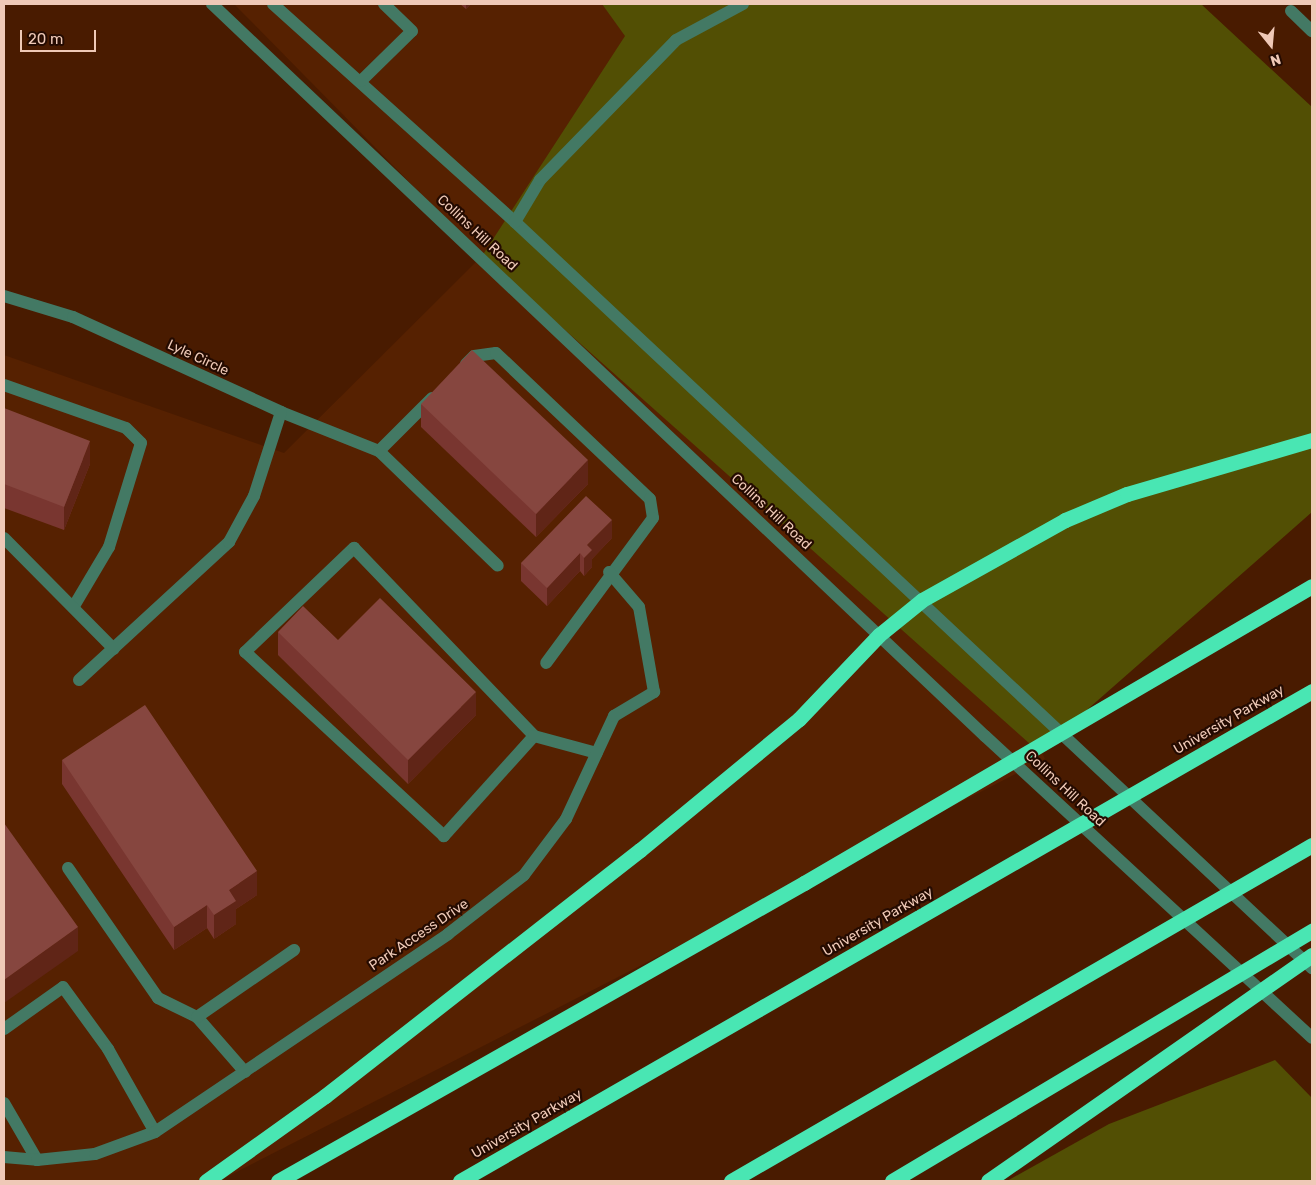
<!DOCTYPE html>
<html>
<head>
<meta charset="utf-8">
<style>
  body { margin:0 }
  #map { position:relative; width:1316px; height:1185px; overflow:hidden; background:#491b00; font-family:Rubik,sans-serif }
  div>[style] { position:absolute }
  [style*='--x'] { left:calc(var(--x)*1px); top:calc(var(--y)*1px); width:calc(var(--w)*1px); rotate:calc(var(--a)*1deg) }
  .built>* { inset:0; background:#562101 }
  .green>* { inset:0; background:#524f04 }
  .minor>* { height:12px; margin:-6px; padding:0 6px; transform-origin:6px; border-radius:6px; background:#437964 }
  .highway>* { height:15px; margin:-7.5px; padding:0 7.5px; transform-origin:7.5px; border-radius:7.5px; background:#49e6b3 }
  .wall>* { inset:0; background:#793630 }
  .shaded-wall>* { inset:0; background:#602517 }
  .building>* { inset:0; background:#86463f }
  span { translate:-50% -50%; white-space:nowrap; text-align:center; line-height:1.15; -webkit-text-stroke:4.5px #240b01; paint-order:stroke }
  .street-label { font-size:14px; color:#efc9b7 }
  .frame { position:absolute; inset:0; border:5px solid #efc9b7; pointer-events:none }
  .north { position:absolute; left:1246px; top:20px; width:50px; height:50px; -webkit-text-stroke:4px #240b01; paint-order:stroke; rotate:163deg; font-size:14px; font-weight:700; line-height:20px; text-align:center; color:#efc9b7 }
  .north::after { content:''; display:block; margin:auto; width:18px; height:22px; background:#efc9b7; clip-path:polygon(50% 0,100% 100%,50% 72%,0 100%) }
  .scale { position:absolute; left:20px; top:30px; width:76px; height:22px; box-sizing:border-box; border:2px solid #efc9b7; border-top:0; padding-left:6px; font-size:15px; line-height:18px; white-space:nowrap; color:#efc9b7; -webkit-text-stroke:4px #240b01; paint-order:stroke }
</style>
</head>
<body>
<div id="map">
  <div class="built">
    <div style="clip-path:polygon(234px 4px,680px 4px,1045px 759px,219px 1181px,4px 1181px,4px 355px,284px 453px,482px 256px)"></div>
  </div>
  <div class="green">
    <div style="clip-path:polygon(602px 4px,1201px 4px,1312px 107px,1312px 512px,1039px 752px,482px 256px,625px 36px)"></div>
    <div style="clip-path:polygon(1275px 1060px,1312px 1098px,1312px 1181px,1007px 1181px,1109px 1124px)"></div>
  </div>
  <div class="minor">
    <div style="--x:212;--y:4;--w:1065;--a:43.44"></div>
    <div style="--x:985;--y:736;--w:445;--a:42.7"></div>
    <div style="--x:273;--y:4;--w:326;--a:42"></div>
    <div style="--x:515;--y:222;--w:1092;--a:43.11"></div>
    <div style="--x:1291;--y:11;--w:29;--a:44"></div>
    <div style="--x:361;--y:81;--w:71;--a:-44.4"></div>
    <div style="--x:412;--y:31;--w:39;--a:-136"></div>
    <div style="--x:515;--y:222;--w:49;--a:-59.2"></div>
    <div style="--x:540;--y:180;--w:195;--a:-45.8"></div>
    <div style="--x:676;--y:40;--w:76;--a:-28.2"></div>
    <div style="--x:4;--y:296;--w:72;--a:16.9"></div>
    <div style="--x:73;--y:317;--w:229;--a:24.5"></div>
    <div style="--x:281;--y:412;--w:105;--a:21.7"></div>
    <div style="--x:379;--y:451;--w:165;--a:44"></div>
    <div style="--x:466;--y:364;--w:11;--a:-45"></div>
    <div style="--x:474;--y:356;--w:22;--a:-8"></div>
    <div style="--x:496;--y:353;--w:212;--a:43.5"></div>
    <div style="--x:650;--y:499;--w:19;--a:81"></div>
    <div style="--x:653;--y:518;--w:180;--a:126.4"></div>
    <div style="--x:4;--y:385;--w:129;--a:19.4"></div>
    <div style="--x:126;--y:428;--w:21;--a:45"></div>
    <div style="--x:141;--y:443;--w:109;--a:107.1"></div>
    <div style="--x:109;--y:547;--w:69;--a:120.7"></div>
    <div style="--x:379;--y:451;--w:75;--a:-45"></div>
    <div style="--x:4;--y:538;--w:156;--a:45.3"></div>
    <div style="--x:79;--y:680;--w:204;--a:-42.6"></div>
    <div style="--x:229;--y:542;--w:52;--a:-61.5"></div>
    <div style="--x:254;--y:496;--w:88;--a:-72.2"></div>
    <div style="--x:534;--y:736;--w:135;--a:132"></div>
    <div style="--x:444;--y:836;--w:271;--a:-137.2"></div>
    <div style="--x:245;--y:652;--w:151;--a:-43.7"></div>
    <div style="--x:354;--y:548;--w:260;--a:46.2"></div>
    <div style="--x:534;--y:736;--w:65;--a:15.1"></div>
    <div style="--x:68;--y:868;--w:158;--a:55.3"></div>
    <div style="--x:158;--y:998;--w:43;--a:26"></div>
    <div style="--x:197;--y:1017;--w:73;--a:48.9"></div>
    <div style="--x:197;--y:1017;--w:118;--a:-34.6"></div>
    <div style="--x:4;--y:1029;--w:72;--a:-35.4"></div>
    <div style="--x:63;--y:987;--w:77;--a:54"></div>
    <div style="--x:108;--y:1049;--w:95;--a:60.5"></div>
    <div style="--x:4;--y:1103;--w:66;--a:59.9"></div>
    <div style="--x:4;--y:1157;--w:33;--a:5"></div>
    <div style="--x:37;--y:1160;--w:58;--a:-5.9"></div>
    <div style="--x:95;--y:1154;--w:64;--a:-20.1"></div>
    <div style="--x:155;--y:1132;--w:354;--a:-34"></div>
    <div style="--x:448;--y:934;--w:96;--a:-37.8"></div>
    <div style="--x:524;--y:875;--w:70;--a:-53.1"></div>
    <div style="--x:566;--y:819;--w:114;--a:-65"></div>
    <div style="--x:614;--y:716;--w:47;--a:-31"></div>
    <div style="--x:654;--y:692;--w:86;--a:-100"></div>
    <div style="--x:639;--y:607;--w:46;--a:-130.6"></div>
  </div>
  <div class="highway">
    <div style="--x:206;--y:1181;--w:146;--a:-35.5"></div>
    <div style="--x:325;--y:1096;--w:400;--a:-38"></div>
    <div style="--x:640;--y:850;--w:206;--a:-39.5"></div>
    <div style="--x:799;--y:719;--w:116;--a:-46.4"></div>
    <div style="--x:879;--y:635;--w:55;--a:-39.1"></div>
    <div style="--x:922;--y:600;--w:164;--a:-29.2"></div>
    <div style="--x:1065;--y:520;--w:67;--a:-22.8"></div>
    <div style="--x:1127;--y:494;--w:193;--a:-16.3"></div>
    <div style="--x:278;--y:1181;--w:605;--a:-29.53"></div>
    <div style="--x:804;--y:883;--w:588;--a:-30.31"></div>
    <div style="--x:460;--y:1181;--w:983;--a:-29.9"></div>
    <div style="--x:731;--y:1181;--w:671;--a:-30.04"></div>
    <div style="--x:892;--y:1181;--w:489;--a:-30.8"></div>
    <div style="--x:988;--y:1181;--w:395;--a:-34.9"></div>
  </div>
  <div class="wall">
    <div style="clip-path:polygon(460px 4px,471px 4px,466px 9px)"></div>
    <div style="clip-path:polygon(421px 404px,588px 484px,536px 537px,421px 427px)"></div>
    <div style="clip-path:polygon(4px 408px,90px 464px,64px 530px,4px 508px)"></div>
    <div style="clip-path:polygon(612px 538px,592px 559px,592px 567px,584px 576px,580px 571px,547px 606px,521px 581px,521px 563px)"></div>
    <div style="clip-path:polygon(278px 632px,338px 640px,476px 715px,408px 784px,278px 655px)"></div>
    <div style="clip-path:polygon(62px 760px,257px 895px,236px 909px,236px 924px,214px 939px,207px 928px,174px 950px,62px 784px)"></div>
  </div>
  <div class="shaded-wall">
    <div style="clip-path:polygon(466px 4px,471px 4px,466px 9px)"></div>
    <div style="clip-path:polygon(90px 441px,90px 464px,64px 530px,64px 507px)"></div>
    <div style="clip-path:polygon(588px 460px,588px 484px,536px 537px,536px 514px)"></div>
    <div style="clip-path:polygon(612px 520px,612px 538px,592px 559px,592px 567px,584px 576px,584px 558px,587px 545px)"></div>
    <div style="clip-path:polygon(580px 553px,580px 571px,547px 606px,547px 588px)"></div>
    <div style="clip-path:polygon(476px 692px,476px 715px,408px 784px,408px 760px)"></div>
    <div style="clip-path:polygon(257px 871px,257px 895px,236px 909px,236px 924px,214px 939px,214px 915px,229px 890px)"></div>
    <div style="clip-path:polygon(207px 905px,207px 928px,174px 950px,174px 927px)"></div>
    <div style="clip-path:polygon(78px 927px,78px 951px,4px 1003px,4px 980px)"></div>
  </div>
  <div class="building">
    <div style="clip-path:polygon(472px 350px,588px 460px,536px 514px,421px 404px)"></div>
    <div style="clip-path:polygon(4px 408px,90px 441px,64px 507px,4px 484px)"></div>
    <div style="clip-path:polygon(586px 496px,612px 520px,587px 545px,592px 550px,584px 558px,580px 553px,547px 588px,521px 563px)"></div>
    <div style="clip-path:polygon(380px 598px,476px 692px,408px 760px,278px 632px,303px 606px,338px 640px)"></div>
    <div style="clip-path:polygon(145px 705px,257px 871px,229px 890px,236px 901px,214px 915px,207px 905px,174px 927px,62px 760px)"></div>
    <div style="clip-path:polygon(4px 823px,78px 927px,4px 980px)"></div>
  </div>
  <div class="street-label">
    <span style="left:477px;top:233px;rotate:43deg">Collins Hill Road</span>
    <span style="left:198px;top:358px;rotate:25deg">Lyle Circle</span>
    <span style="left:771px;top:512px;rotate:43deg">Collins Hill Road</span>
    <span style="left:1229px;top:720px;rotate:-30deg">University Parkway</span>
    <span style="left:1065px;top:789px;rotate:43deg">Collins Hill Road</span>
    <span style="left:878px;top:922px;rotate:-30deg">University Parkway</span>
    <span style="left:419px;top:935px;rotate:-34deg">Park Access Drive</span>
    <span style="left:527px;top:1124px;rotate:-30deg">University Parkway</span>
  </div>
  <div class="frame"></div>
  <div class="north">N</div>
  <div class="scale">20 m</div>
</div>
</body>
</html>
